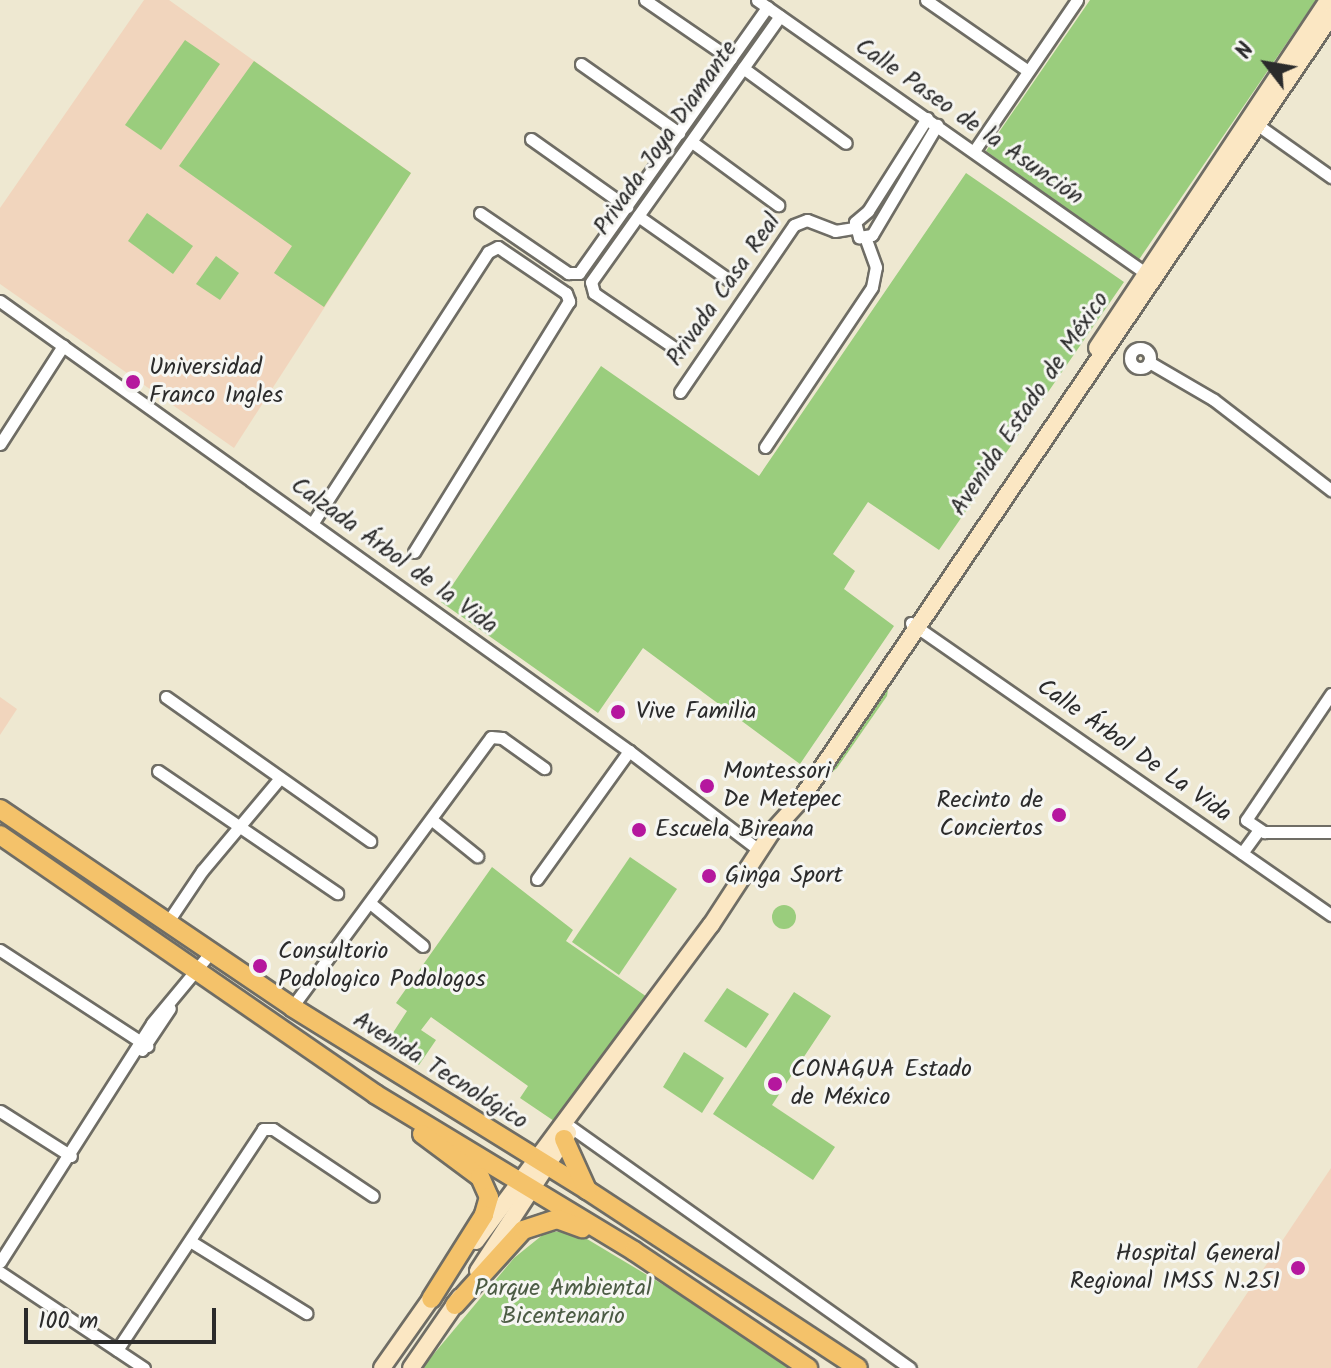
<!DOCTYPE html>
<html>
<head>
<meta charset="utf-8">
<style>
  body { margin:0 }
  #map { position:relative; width:1331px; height:1368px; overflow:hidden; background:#eee8d1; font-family:Kalam,sans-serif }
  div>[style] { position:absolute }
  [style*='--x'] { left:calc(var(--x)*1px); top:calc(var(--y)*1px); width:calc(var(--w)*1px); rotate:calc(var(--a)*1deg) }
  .built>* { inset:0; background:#f1d5bd }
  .green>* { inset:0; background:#9acd7d }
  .round { border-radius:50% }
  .roads { filter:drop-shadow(2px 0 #6f6d65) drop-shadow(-2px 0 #6f6d65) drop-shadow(0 2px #6f6d65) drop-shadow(0 -2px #6f6d65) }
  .minor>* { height:11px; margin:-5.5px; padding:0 5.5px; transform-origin:5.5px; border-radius:5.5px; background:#fff }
  .minor>.ring { margin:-5.5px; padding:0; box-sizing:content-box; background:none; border:11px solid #fff; border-radius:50% }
  .secondary>* { height:16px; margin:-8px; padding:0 8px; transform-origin:8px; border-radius:8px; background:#fbe7c3 }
  .primary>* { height:18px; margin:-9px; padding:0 9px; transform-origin:9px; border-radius:9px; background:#f4c26a }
  .dots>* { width:22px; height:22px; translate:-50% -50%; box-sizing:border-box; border:4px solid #f6f6f2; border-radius:50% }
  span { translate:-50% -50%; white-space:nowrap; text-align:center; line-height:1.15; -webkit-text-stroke:6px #f6f6f2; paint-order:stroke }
  .street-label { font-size:24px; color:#2b2b2b }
  .poi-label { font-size:24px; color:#2b2b2b }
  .left { translate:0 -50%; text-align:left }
  .right { translate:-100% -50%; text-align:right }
  .park-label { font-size:24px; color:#4c5c44 }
  .north { position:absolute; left:1227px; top:24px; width:80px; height:80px; -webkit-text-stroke:6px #f6f6f2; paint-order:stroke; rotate:301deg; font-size:22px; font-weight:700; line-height:32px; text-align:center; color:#2b2b2b }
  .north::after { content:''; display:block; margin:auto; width:28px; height:36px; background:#2b2b2b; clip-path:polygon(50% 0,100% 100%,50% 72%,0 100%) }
  .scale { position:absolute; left:24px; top:1308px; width:192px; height:36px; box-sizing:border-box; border:4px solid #2b2b2b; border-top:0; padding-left:10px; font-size:24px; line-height:28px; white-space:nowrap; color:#2b2b2b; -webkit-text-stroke:6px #f6f6f2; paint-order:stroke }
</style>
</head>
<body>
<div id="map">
  <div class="built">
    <div style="clip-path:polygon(144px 0,169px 0,411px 173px,234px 448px,0 284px,0 208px)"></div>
    <div style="clip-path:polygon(0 697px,17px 709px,0 735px)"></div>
    <div style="clip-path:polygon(1331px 1168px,1331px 1368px,1197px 1368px)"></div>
  </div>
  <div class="green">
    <div style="clip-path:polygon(1090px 0,1316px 0,1138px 261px,986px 151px)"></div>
    <div style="clip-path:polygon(185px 40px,220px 64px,161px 150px,125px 125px)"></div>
    <div style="clip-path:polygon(254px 61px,411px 173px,324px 307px,274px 273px,292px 246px,179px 166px)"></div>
    <div style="clip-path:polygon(966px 173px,1124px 282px,939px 550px,868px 502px,833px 554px,855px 571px,844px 589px,894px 626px,800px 764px,643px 648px,598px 713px,441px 602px,601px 366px,759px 476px)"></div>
    <div style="clip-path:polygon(147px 213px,193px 246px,173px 274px,128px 241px)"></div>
    <div style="clip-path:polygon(216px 256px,239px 273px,220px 300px,196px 284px)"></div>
    <div style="clip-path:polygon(890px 677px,887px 696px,837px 768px,813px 789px)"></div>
    <div style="clip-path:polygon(630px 857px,677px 889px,619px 975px,572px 942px)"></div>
    <div style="clip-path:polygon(492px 867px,573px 930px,566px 941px,650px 999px,554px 1121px,520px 1098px,528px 1086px,431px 1017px,421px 1030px,436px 1040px,419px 1065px,387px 1042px,407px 1011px,396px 1003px)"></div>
    <div class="round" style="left:772px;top:905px;width:24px;height:24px"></div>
    <div style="clip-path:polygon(727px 988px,769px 1014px,746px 1048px,704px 1021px)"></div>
    <div style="clip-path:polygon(794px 992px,831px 1016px,772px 1105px,835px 1147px,813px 1180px,713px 1114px)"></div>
    <div style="clip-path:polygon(684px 1052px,724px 1078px,702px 1113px,663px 1087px)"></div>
    <div style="clip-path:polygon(572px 1230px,692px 1302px,789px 1368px,422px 1368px,514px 1258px,545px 1233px)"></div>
  </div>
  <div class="roads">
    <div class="minor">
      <div style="--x:645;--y:0;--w:104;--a:34.5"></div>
      <div style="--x:757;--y:0;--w:483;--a:35.1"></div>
      <div style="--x:926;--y:0;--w:124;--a:34.8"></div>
      <div style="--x:581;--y:64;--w:120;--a:35.1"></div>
      <div style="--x:743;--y:68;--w:127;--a:36.1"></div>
      <div style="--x:927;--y:118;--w:110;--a:122.4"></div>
      <div style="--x:868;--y:211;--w:17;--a:140"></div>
      <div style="--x:855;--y:222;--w:16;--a:75"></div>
      <div style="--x:859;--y:237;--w:13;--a:-9"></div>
      <div style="--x:872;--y:235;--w:128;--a:-59.4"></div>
      <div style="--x:1252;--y:121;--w:97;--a:35.3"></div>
      <div style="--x:531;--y:139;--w:118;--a:35.3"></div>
      <div style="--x:692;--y:142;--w:107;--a:36.2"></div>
      <div style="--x:974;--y:151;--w:183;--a:-55.7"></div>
      <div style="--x:480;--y:213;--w:107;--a:34.3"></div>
      <div style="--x:568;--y:273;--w:11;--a:0"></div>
      <div style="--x:579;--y:273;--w:326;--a:-54.7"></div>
      <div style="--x:638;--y:216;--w:111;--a:35.1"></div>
      <div style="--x:0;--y:301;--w:773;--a:35.58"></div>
      <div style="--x:629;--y:751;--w:163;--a:37.3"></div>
      <div class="ring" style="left:1130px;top:348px;width:9px;height:9px"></div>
      <div style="--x:679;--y:351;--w:103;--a:-145.7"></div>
      <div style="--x:594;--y:293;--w:11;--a:-105"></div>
      <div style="--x:591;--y:282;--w:326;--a:-54.6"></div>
      <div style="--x:1149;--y:362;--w:75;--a:30.3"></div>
      <div style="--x:1214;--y:400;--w:148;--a:37.6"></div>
      <div style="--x:680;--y:392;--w:202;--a:-55.7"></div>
      <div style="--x:794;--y:225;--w:14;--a:-21"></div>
      <div style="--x:807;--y:220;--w:30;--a:21"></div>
      <div style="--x:835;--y:231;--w:18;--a:-9"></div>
      <div style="--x:0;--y:444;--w:117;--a:-57.3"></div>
      <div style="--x:765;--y:447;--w:192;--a:-56.2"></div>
      <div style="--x:872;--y:287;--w:20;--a:-79"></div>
      <div style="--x:876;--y:267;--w:30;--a:-110"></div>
      <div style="--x:312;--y:524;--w:324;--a:-57.1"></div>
      <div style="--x:488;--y:252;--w:11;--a:-27"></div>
      <div style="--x:498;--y:247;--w:82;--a:34.1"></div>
      <div style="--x:566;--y:293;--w:9;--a:69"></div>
      <div style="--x:569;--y:301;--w:295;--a:121.7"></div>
      <div style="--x:911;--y:623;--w:512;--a:34.81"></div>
      <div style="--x:1331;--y:694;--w:152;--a:124"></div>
      <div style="--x:1246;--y:820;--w:22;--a:34"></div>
      <div style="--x:1264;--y:832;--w:67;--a:0"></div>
      <div style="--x:166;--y:697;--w:250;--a:35.2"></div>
      <div style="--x:158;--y:771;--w:217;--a:34.3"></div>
      <div style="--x:432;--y:820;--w:58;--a:38.7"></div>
      <div style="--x:1242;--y:853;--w:27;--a:-54"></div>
      <div style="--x:537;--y:879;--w:158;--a:-54.3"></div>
      <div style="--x:370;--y:903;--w:68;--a:39.1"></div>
      <div style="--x:167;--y:923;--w:63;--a:-56.1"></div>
      <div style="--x:202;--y:871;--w:121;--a:-50"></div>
      <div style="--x:0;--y:950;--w:176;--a:33.1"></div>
      <div style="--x:292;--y:1007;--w:335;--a:-53.6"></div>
      <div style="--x:491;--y:737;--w:11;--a:5"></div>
      <div style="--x:502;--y:738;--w:52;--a:35.5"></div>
      <div style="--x:142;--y:1050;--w:50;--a:-56.3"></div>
      <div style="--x:0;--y:1111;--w:84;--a:32.4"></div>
      <div style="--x:565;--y:1123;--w:423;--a:35.4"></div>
      <div style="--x:190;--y:1241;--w:137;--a:31.8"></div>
      <div style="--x:0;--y:1262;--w:283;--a:-57.5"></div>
      <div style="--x:152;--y:1023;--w:92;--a:-50.3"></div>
      <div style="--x:0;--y:1272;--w:173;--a:33.7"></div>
      <div style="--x:117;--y:1350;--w:265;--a:-56.5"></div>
      <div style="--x:263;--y:1129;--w:10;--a:0"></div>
      <div style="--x:273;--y:1129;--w:120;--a:33.8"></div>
    </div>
    <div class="secondary">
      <div style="--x:1097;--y:348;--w:418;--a:-56.4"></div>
      <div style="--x:476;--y:1241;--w:394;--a:-53.4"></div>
      <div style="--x:711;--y:925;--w:110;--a:-56.9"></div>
      <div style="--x:771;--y:833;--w:42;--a:-47.9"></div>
      <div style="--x:799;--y:802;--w:949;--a:-55.91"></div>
      <div style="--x:478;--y:1271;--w:165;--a:-56.9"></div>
      <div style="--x:382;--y:1368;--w:95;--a:-54.8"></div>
      <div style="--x:411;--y:1368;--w:86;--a:-55.4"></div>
    </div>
    <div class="primary">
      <div style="--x:0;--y:809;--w:353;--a:34.1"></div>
      <div style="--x:292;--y:1007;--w:347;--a:31.8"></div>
      <div style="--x:587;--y:1190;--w:324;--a:33.3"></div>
      <div style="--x:0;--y:835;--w:456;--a:34.6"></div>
      <div style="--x:375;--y:1094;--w:303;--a:31.2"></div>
      <div style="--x:634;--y:1251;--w:210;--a:33.9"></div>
      <div style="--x:422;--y:1134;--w:72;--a:36.6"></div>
      <div style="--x:480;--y:1177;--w:22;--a:66"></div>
      <div style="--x:489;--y:1197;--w:19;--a:106"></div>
      <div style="--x:484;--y:1215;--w:99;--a:122.2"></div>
      <div style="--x:564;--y:1139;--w:56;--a:65.7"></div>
      <div style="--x:455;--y:1305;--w:101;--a:-47.8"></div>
      <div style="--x:523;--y:1230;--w:36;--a:-18"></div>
      <div style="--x:557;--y:1219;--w:27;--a:20"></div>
    </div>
  </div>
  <div class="dots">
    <div style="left:133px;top:382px;background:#b5179e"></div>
    <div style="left:618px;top:712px;background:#b5179e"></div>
    <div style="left:707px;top:786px;background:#b5179e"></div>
    <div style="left:1059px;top:815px;background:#b5179e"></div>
    <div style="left:639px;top:830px;background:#b5179e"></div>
    <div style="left:709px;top:876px;background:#b5179e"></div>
    <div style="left:260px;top:966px;background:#b5179e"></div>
    <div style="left:775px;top:1084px;background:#b5179e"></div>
    <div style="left:1298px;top:1268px;background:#b5179e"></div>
  </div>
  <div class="street-label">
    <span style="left:969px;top:122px;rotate:35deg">Calle Paseo de la Asunción</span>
    <span style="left:666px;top:138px;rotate:-55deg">Privada Joya Diamante</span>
    <span style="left:724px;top:290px;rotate:-55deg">Privada Casa Real</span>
    <span style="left:1030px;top:404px;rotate:-56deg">Avenida Estado de México</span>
    <span style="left:394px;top:556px;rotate:36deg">Calzada Árbol de la Vida</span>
    <span style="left:1134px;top:751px;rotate:35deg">Calle Árbol De La Vida</span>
    <span style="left:440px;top:1071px;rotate:32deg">Avenida Tecnológico</span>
  </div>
  <div class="poi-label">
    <span class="left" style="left:149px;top:382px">Universidad<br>Franco Ingles</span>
    <span class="left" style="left:636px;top:712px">Vive Familia</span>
    <span class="left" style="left:723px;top:786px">Montessori<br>De Metepec</span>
    <span class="right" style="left:1043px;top:815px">Recinto de<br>Conciertos</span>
    <span class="left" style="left:655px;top:830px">Escuela Bireana</span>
    <span class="left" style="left:725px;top:876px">Ginga Sport</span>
    <span class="left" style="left:278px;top:966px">Consultorio<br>Podologico Podologos</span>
    <span class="left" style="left:791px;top:1084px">CONAGUA Estado<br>de México</span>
    <span class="right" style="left:1280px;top:1268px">Hospital General<br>Regional IMSS N.251</span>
  </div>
  <div class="park-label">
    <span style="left:563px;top:1303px">Parque Ambiental<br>Bicentenario</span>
  </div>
  <div class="north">N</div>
  <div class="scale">100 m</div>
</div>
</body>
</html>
